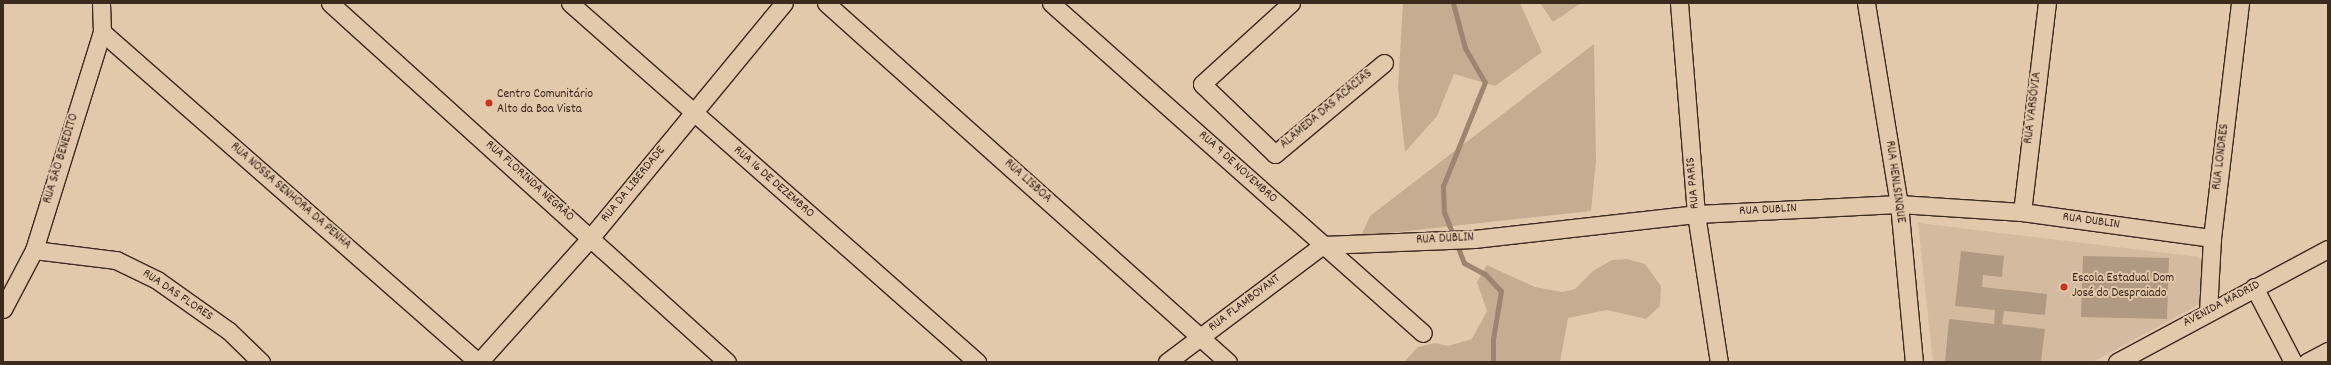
<!DOCTYPE html>
<html>
<head>
<meta charset="utf-8">
<style>
  body { margin:0 }
  #map { position:relative; width:2331px; height:365px; overflow:hidden; background:#e3c9ab; font-family:Dekko,sans-serif }
  div>[style] { position:absolute }
  [style*='--x'] { left:calc(var(--x)*1px); top:calc(var(--y)*1px); width:calc(var(--w)*1px); rotate:calc(var(--a)*1deg) }
  .built>* { inset:0; background:#d4bb9f }
  .green>* { inset:0; background:#c5ad91 }
  .stream>* { height:5px; margin:-2.5px; padding:0 2.5px; transform-origin:2.5px; border-radius:2.5px; background:#9d8670 }
  .building>* { inset:0; background:#b19a82 }
  .roads { filter:drop-shadow(1px 0 #3b2a1e) drop-shadow(-1px 0 #3b2a1e) drop-shadow(0 1px #3b2a1e) drop-shadow(0 -1px #3b2a1e) }
  .minor>* { height:17px; margin:-8.5px; padding:0 8.5px; transform-origin:8.5px; border-radius:8.5px; background:#e3c9ab }
  .dots>* { width:11px; height:11px; translate:-50% -50%; box-sizing:border-box; border:2px solid #e3c9ab; border-radius:50% }
  span { translate:-50% -50%; white-space:nowrap; text-align:center; line-height:1.15; -webkit-text-stroke:4px #e3c9ab; paint-order:stroke }
  .poi-label { font-size:13px; color:#3b2a1e }
  .left { translate:0 -50%; text-align:left }
  .street-label { font-size:13px; color:#3b2a1e }
  .frame { position:absolute; inset:0; border:4px solid #3b2a1e; pointer-events:none }
</style>
</head>
<body>
<div id="map">
  <div class="built">
    <div style="clip-path:polygon(1918px 223px,2199px 257px,2204px 270px,2200px 304px,2093px 362px,1933px 362px)"></div>
  </div>
  <div class="green">
    <div style="clip-path:polygon(1403px 3px,1520px 3px,1542px 52px,1495px 86px,1454px 74px,1437px 116px,1405px 152px,1398px 88px)"></div>
    <div style="clip-path:polygon(1540px 3px,1581px 3px,1553px 22px)"></div>
    <div style="clip-path:polygon(1594px 44px,1596px 161px,1591px 211px,1361px 236px,1370px 216px)"></div>
    <div style="clip-path:polygon(1627px 259px,1645px 264px,1661px 286px,1660px 306px,1646px 319px,1607px 310px,1568px 318px,1560px 362px,1404px 362px,1418px 347px,1435px 343px,1448px 346px,1472px 339px,1487px 311px,1477px 282px,1487px 265px,1535px 287px,1562px 292px,1575px 289px,1593px 271px,1612px 260px)"></div>
  </div>
  <div class="stream">
    <div style="--x:1453;--y:3;--w:47;--a:75.1"></div>
    <div style="--x:1465;--y:48;--w:39;--a:60"></div>
    <div style="--x:1485;--y:82;--w:112;--a:112"></div>
    <div style="--x:1443;--y:186;--w:26;--a:88"></div>
    <div style="--x:1444;--y:212;--w:55;--a:68.6"></div>
    <div style="--x:1464;--y:263;--w:24;--a:28"></div>
    <div style="--x:1485;--y:274;--w:23;--a:47"></div>
    <div style="--x:1501;--y:291;--w:49;--a:99.5"></div>
    <div style="--x:1493;--y:339;--w:23;--a:90"></div>
  </div>
  <div class="building">
    <div style="clip-path:polygon(1961px 251px,2004px 256px,2002px 277px,1983px 275px,1982px 287px,2047px 294px,2045px 315px,2004px 311px,2002px 324px,2045px 329px,2041px 362px,1945px 362px,1949px 319px,1994px 324px,1995px 310px,1955px 306px)"></div>
    <div style="clip-path:polygon(2083px 256px,2169px 258px,2167px 319px,2081px 317px)"></div>
  </div>
  <div class="roads">
    <div class="minor">
      <div style="--x:330;--y:3;--w:535;--a:42.12"></div>
      <div style="--x:570;--y:3;--w:543;--a:41.41"></div>
      <div style="--x:826;--y:3;--w:539;--a:41.77"></div>
      <div style="--x:1051;--y:3;--w:497;--a:41.6"></div>
      <div style="--x:1291;--y:3;--w:120;--a:137.7"></div>
      <div style="--x:1202;--y:84;--w:101;--a:43.8"></div>
      <div style="--x:1275;--y:154;--w:142;--a:-39.9"></div>
      <div style="--x:1679;--y:3;--w:212;--a:85.4"></div>
      <div style="--x:1696;--y:214;--w:150;--a:81.2"></div>
      <div style="--x:1866;--y:3;--w:204;--a:80.7"></div>
      <div style="--x:1899;--y:204;--w:159;--a:84.6"></div>
      <div style="--x:102;--y:32;--w:500;--a:41.27"></div>
      <div style="--x:2022;--y:212;--w:210;--a:-83.2"></div>
      <div style="--x:1323;--y:245;--w:151;--a:-2.3"></div>
      <div style="--x:1474;--y:239;--w:223;--a:-6.4"></div>
      <div style="--x:1696;--y:214;--w:203;--a:-2.8"></div>
      <div style="--x:1899;--y:204;--w:123;--a:3.7"></div>
      <div style="--x:2022;--y:212;--w:192;--a:7.8"></div>
      <div style="--x:34;--y:250;--w:83;--a:7"></div>
      <div style="--x:116;--y:260;--w:46;--a:26"></div>
      <div style="--x:157;--y:280;--w:88;--a:35.3"></div>
      <div style="--x:229;--y:331;--w:45;--a:44.1"></div>
      <div style="--x:2254;--y:287;--w:85;--a:62.5"></div>
      <div style="--x:3;--y:309;--w:67;--a:-62.3"></div>
      <div style="--x:34;--y:250;--w:228;--a:-72.7"></div>
      <div style="--x:102;--y:32;--w:29;--a:-92"></div>
      <div style="--x:2208;--y:312;--w:74;--a:-86.9"></div>
      <div style="--x:2212;--y:238;--w:237;--a:-83.2"></div>
      <div style="--x:479;--y:362;--w:168;--a:-48.1"></div>
      <div style="--x:591;--y:237;--w:303;--a:-50.5"></div>
      <div style="--x:1167;--y:362;--w:195;--a:-36.9"></div>
      <div style="--x:2117;--y:362;--w:239;--a:-28.2"></div>
      <div style="--x:2307;--y:362;--w:24;--a:-28"></div>
    </div>
  </div>
  <div class="dots">
    <div style="left:489px;top:103px;background:#c8321e"></div>
    <div style="left:2064px;top:287px;background:#c8321e"></div>
  </div>
  <div class="poi-label">
    <span class="left" style="left:497px;top:103px">Centro Comunitário<br>Alto da Boa Vista</span>
    <span class="left" style="left:2072px;top:287px">Escola Estadual Dom<br>José do Despraiado</span>
  </div>
  <div class="street-label">
    <span style="left:2034px;top:108px;rotate:-83deg">RUA VARSÓVIA</span>
    <span style="left:1327px;top:110px;rotate:-40deg">ALAMEDA DAS ACÁCIAS</span>
    <span style="left:2222px;top:157px;rotate:-83deg">RUA LONDRES</span>
    <span style="left:62px;top:159px;rotate:-73deg">RUA SÃO BENEDITO</span>
    <span style="left:1237px;top:168px;rotate:42deg">RUA 9 DE NOVEMBRO</span>
    <span style="left:529px;top:182px;rotate:42deg">RUA FLORINDA NEGRÃO</span>
    <span style="left:1027px;top:182px;rotate:42deg">RUA LISBOA</span>
    <span style="left:1894px;top:182px;rotate:82deg">RUA HENLSINQUE</span>
    <span style="left:773px;top:183px;rotate:41deg">RUA 16 DE DEZEMBRO</span>
    <span style="left:1694px;top:183px;rotate:-95deg">RUA PARIS</span>
    <span style="left:634px;top:185px;rotate:-51deg">RUA DA LIBERDADE</span>
    <span style="left:290px;top:197px;rotate:41deg">RUA NOSSA SENHORA DA PENHA</span>
    <span style="left:1768px;top:211px;rotate:-3deg">RUA DUBLIN</span>
    <span style="left:2091px;top:222px;rotate:8deg">RUA DUBLIN</span>
    <span style="left:1445px;top:240px;rotate:-3deg">RUA DUBLIN</span>
    <span style="left:177px;top:296px;rotate:34deg">RUA DAS FLORES</span>
    <span style="left:1245px;top:304px;rotate:-37deg">RUA FLAMBOYANT</span>
    <span style="left:2222px;top:305px;rotate:-28deg">AVENIDA MADRID</span>
  </div>
  <div class="frame"></div>
</div>
</body>
</html>
